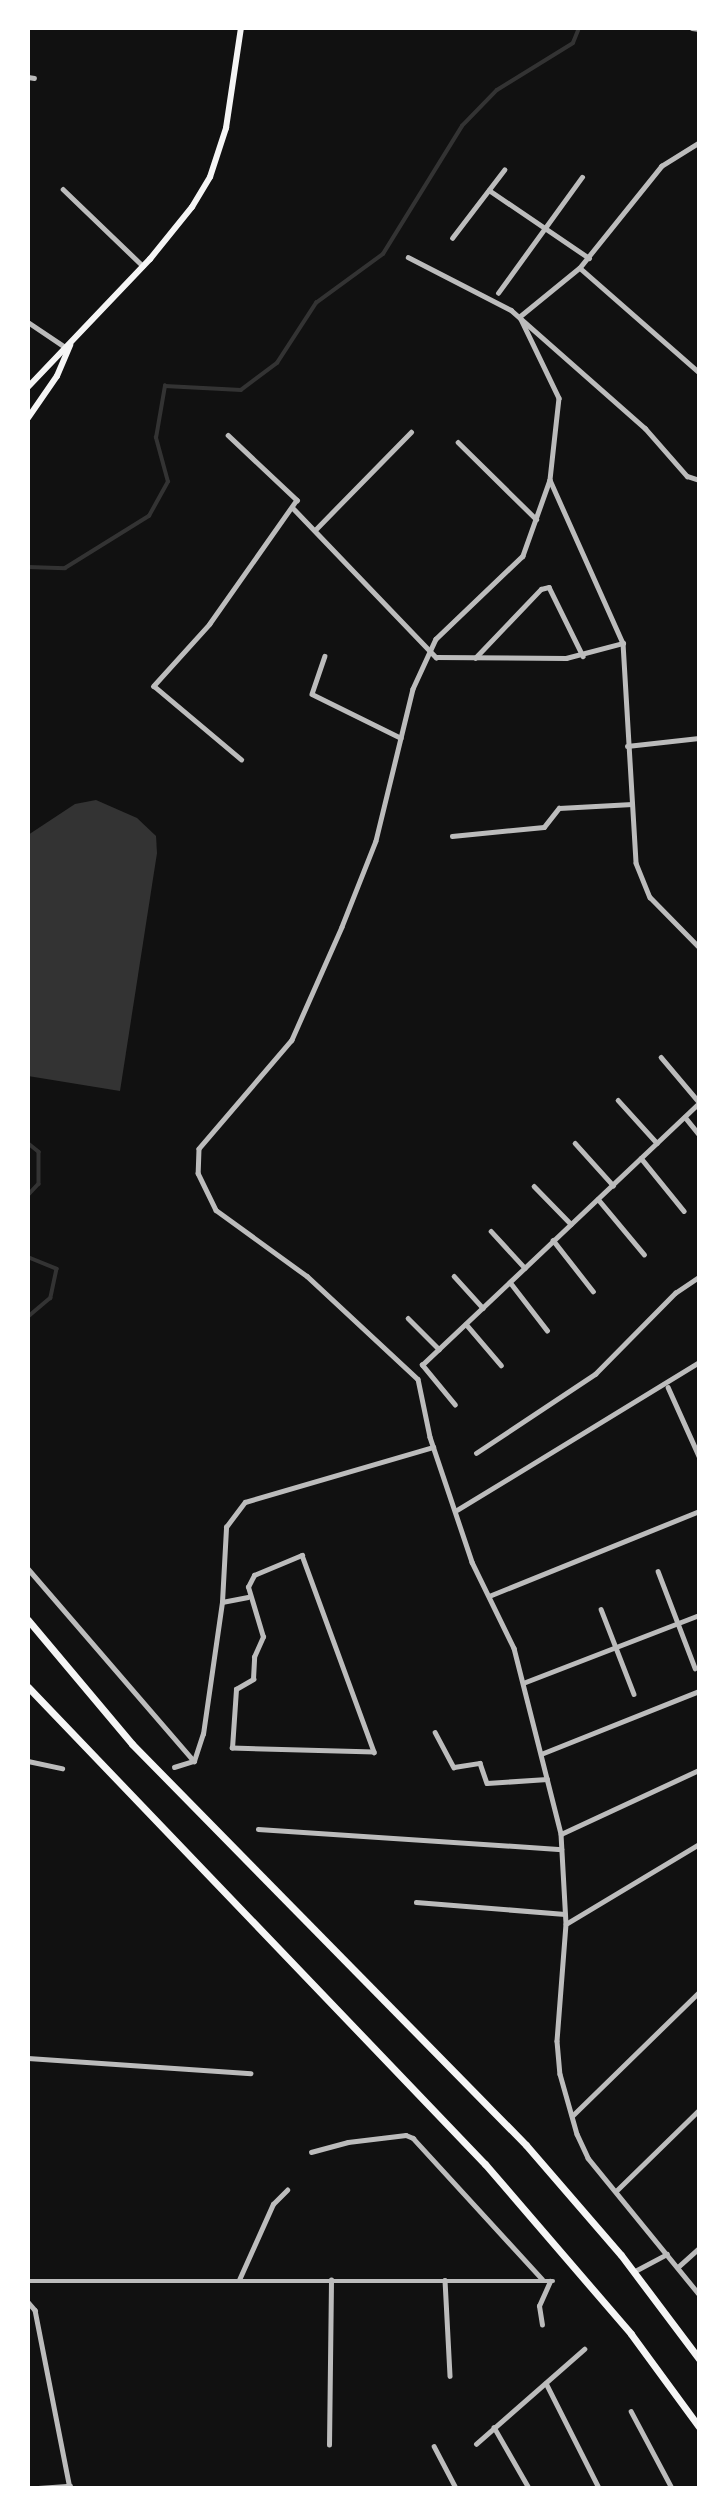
<!DOCTYPE html>
<html>
<head>
<meta charset="utf-8">
<style>
  body { margin:0 }
  #map { position:relative; width:727px; height:2516px; overflow:hidden; background:#111; font-family:Cabin,sans-serif }
  div>[style] { position:absolute }
  [style*='--x'] { left:calc(var(--x)*1px); top:calc(var(--y)*1px); width:calc(var(--w)*1px); rotate:calc(var(--a)*1deg) }
  .water>* { inset:0; background:#333 }
  .stream>* { height:3.5px; margin:-1.75px; padding:0 1.75px; transform-origin:1.75px; border-radius:1.75px; background:#333 }
  .minor>* { height:4.5px; margin:-2.25px; padding:0 2.25px; transform-origin:2.25px; border-radius:2.25px; background:#bcbcbc }
  .tertiary>* { height:5px; margin:-2.5px; padding:0 2.5px; transform-origin:2.5px; border-radius:2.5px; background:#bcbcbc }
  .secondary>* { height:6px; margin:-3px; padding:0 3px; transform-origin:3px; border-radius:3px; background:#f5f5f5 }
  .trunk>* { height:7px; margin:-3.5px; padding:0 3.5px; transform-origin:3.5px; border-radius:3.5px; background:#f5f5f5 }
  span { translate:-50% -50%; white-space:nowrap; text-align:center; line-height:1.15; -webkit-text-stroke:6px #fff; paint-order:stroke }
  .frame { position:absolute; inset:0; border:30px solid #fff; pointer-events:none }
</style>
</head>
<body>
<div id="map">
  <div class="water">
    <div style="clip-path:polygon(96px 800px,137px 818px,156px 836px,157px 853px,120px 1091px,28px 1076px,28px 835px,75px 804px)"></div>
  </div>
  <div class="stream">
    <div style="--x:28;--y:567;--w:37;--a:2"></div>
    <div style="--x:65;--y:568;--w:99;--a:-31.8"></div>
    <div style="--x:149;--y:516;--w:39;--a:-61"></div>
    <div style="--x:168;--y:482;--w:46;--a:-105.3"></div>
    <div style="--x:156;--y:438;--w:53;--a:-80.2"></div>
    <div style="--x:165;--y:386;--w:76;--a:3"></div>
    <div style="--x:241;--y:390;--w:45;--a:-36.9"></div>
    <div style="--x:277;--y:363;--w:72;--a:-57"></div>
    <div style="--x:316;--y:303;--w:83;--a:-36.2"></div>
    <div style="--x:383;--y:254;--w:150;--a:-58.3"></div>
    <div style="--x:462;--y:126;--w:50;--a:-45.8"></div>
    <div style="--x:497;--y:90;--w:89;--a:-31.7"></div>
    <div style="--x:573;--y:43;--w:16;--a:-68"></div>
    <div style="--x:28;--y:1143;--w:14;--a:39"></div>
    <div style="--x:39;--y:1152;--w:32;--a:90"></div>
    <div style="--x:39;--y:1184;--w:16;--a:133"></div>
    <div style="--x:28;--y:1257;--w:31;--a:22"></div>
    <div style="--x:57;--y:1269;--w:30;--a:102"></div>
    <div style="--x:51;--y:1298;--w:30;--a:140"></div>
  </div>
  <div class="minor">
    <div style="--x:692;--y:28;--w:7;--a:8"></div>
    <div style="--x:28;--y:77;--w:6;--a:9"></div>
    <div style="--x:699;--y:143;--w:44;--a:148.1"></div>
    <div style="--x:662;--y:166;--w:131;--a:128.8"></div>
    <div style="--x:580;--y:268;--w:77;--a:140.8"></div>
    <div style="--x:520;--y:317;--w:90;--a:64.3"></div>
    <div style="--x:559;--y:398;--w:82;--a:96.3"></div>
    <div style="--x:550;--y:480;--w:81;--a:109.6"></div>
    <div style="--x:523;--y:556;--w:120;--a:136.3"></div>
    <div style="--x:436;--y:639;--w:55;--a:114.7"></div>
    <div style="--x:413;--y:689;--w:156;--a:103.7"></div>
    <div style="--x:376;--y:841;--w:92;--a:111.6"></div>
    <div style="--x:342;--y:927;--w:124;--a:113.9"></div>
    <div style="--x:292;--y:1040;--w:143;--a:130.5"></div>
    <div style="--x:199;--y:1149;--w:24;--a:92"></div>
    <div style="--x:198;--y:1173;--w:41;--a:64.1"></div>
    <div style="--x:216;--y:1210;--w:112;--a:36"></div>
    <div style="--x:307;--y:1276;--w:151;--a:42.9"></div>
    <div style="--x:418;--y:1379;--w:59;--a:78.3"></div>
    <div style="--x:430;--y:1437;--w:132;--a:71.4"></div>
    <div style="--x:472;--y:1562;--w:96;--a:64"></div>
    <div style="--x:514;--y:1648;--w:192;--a:75.8"></div>
    <div style="--x:561;--y:1834;--w:90;--a:86.8"></div>
    <div style="--x:566;--y:1924;--w:117;--a:94.4"></div>
    <div style="--x:557;--y:2041;--w:33;--a:85"></div>
    <div style="--x:560;--y:2074;--w:62;--a:74.2"></div>
    <div style="--x:577;--y:2134;--w:26;--a:65"></div>
    <div style="--x:588;--y:2158;--w:176;--a:50.8"></div>
    <div style="--x:63;--y:189;--w:111;--a:43.9"></div>
    <div style="--x:489;--y:190;--w:121;--a:34.2"></div>
    <div style="--x:452;--y:238;--w:86;--a:-52.6"></div>
    <div style="--x:408;--y:257;--w:116;--a:27.2"></div>
    <div style="--x:511;--y:310;--w:179;--a:41.4"></div>
    <div style="--x:645;--y:428;--w:64;--a:48.8"></div>
    <div style="--x:687;--y:476;--w:13;--a:18"></div>
    <div style="--x:580;--y:268;--w:158;--a:41.2"></div>
    <div style="--x:498;--y:293;--w:143;--a:-54.1"></div>
    <div style="--x:28;--y:322;--w:45;--a:34"></div>
    <div style="--x:228;--y:435;--w:95;--a:43.3"></div>
    <div style="--x:297;--y:500;--w:151;--a:125.1"></div>
    <div style="--x:210;--y:624;--w:84;--a:132.1"></div>
    <div style="--x:154;--y:686;--w:114;--a:40"></div>
    <div style="--x:458;--y:442;--w:110;--a:44.6"></div>
    <div style="--x:550;--y:480;--w:179;--a:65.9"></div>
    <div style="--x:623;--y:643;--w:220;--a:86.6"></div>
    <div style="--x:636;--y:863;--w:37;--a:68"></div>
    <div style="--x:650;--y:897;--w:70;--a:45.6"></div>
    <div style="--x:293;--y:508;--w:207;--a:46.2"></div>
    <div style="--x:436;--y:657;--w:130;--a:0.4"></div>
    <div style="--x:566;--y:658;--w:59;--a:-14.7"></div>
    <div style="--x:315;--y:530;--w:137;--a:-45.6"></div>
    <div style="--x:325;--y:656;--w:40;--a:108.9"></div>
    <div style="--x:312;--y:694;--w:99;--a:26.3"></div>
    <div style="--x:475;--y:658;--w:95;--a:-46.3"></div>
    <div style="--x:541;--y:589;--w:8;--a:-14"></div>
    <div style="--x:549;--y:587;--w:77;--a:63.8"></div>
    <div style="--x:627;--y:746;--w:72;--a:-6.3"></div>
    <div style="--x:452;--y:836;--w:92;--a:-5.6"></div>
    <div style="--x:544;--y:827;--w:24;--a:-52"></div>
    <div style="--x:559;--y:808;--w:73;--a:-3.1"></div>
    <div style="--x:661;--y:1057;--w:59;--a:49.8"></div>
    <div style="--x:618;--y:1100;--w:58;--a:47.8"></div>
    <div style="--x:685;--y:1117;--w:22;--a:51"></div>
    <div style="--x:575;--y:1143;--w:57;--a:47.9"></div>
    <div style="--x:641;--y:1158;--w:68;--a:50.9"></div>
    <div style="--x:534;--y:1186;--w:53;--a:45.8"></div>
    <div style="--x:598;--y:1199;--w:72;--a:50.1"></div>
    <div style="--x:491;--y:1231;--w:50;--a:47.4"></div>
    <div style="--x:553;--y:1240;--w:65;--a:51.9"></div>
    <div style="--x:454;--y:1276;--w:43;--a:47.8"></div>
    <div style="--x:510;--y:1282;--w:61;--a:52.4"></div>
    <div style="--x:408;--y:1318;--w:44;--a:45"></div>
    <div style="--x:466;--y:1324;--w:54;--a:49.5"></div>
    <div style="--x:668;--y:1387;--w:76;--a:65.8"></div>
    <div style="--x:455;--y:1405;--w:52;--a:-129.5"></div>
    <div style="--x:422;--y:1365;--w:381;--a:-43.4"></div>
    <div style="--x:476;--y:1453;--w:143;--a:-33.6"></div>
    <div style="--x:595;--y:1374;--w:114;--a:-45.4"></div>
    <div style="--x:675;--y:1293;--w:29;--a:-34"></div>
    <div style="--x:457;--y:1510;--w:284;--a:-31.4"></div>
    <div style="--x:302;--y:1555;--w:210;--a:69.9"></div>
    <div style="--x:374;--y:1752;--w:142;--a:-178.4"></div>
    <div style="--x:232;--y:1748;--w:59;--a:-86.1"></div>
    <div style="--x:236;--y:1689;--w:20;--a:-30"></div>
    <div style="--x:253;--y:1679;--w:22;--a:-87"></div>
    <div style="--x:254;--y:1657;--w:22;--a:-66"></div>
    <div style="--x:263;--y:1637;--w:52;--a:-106.7"></div>
    <div style="--x:248;--y:1587;--w:13;--a:-63"></div>
    <div style="--x:254;--y:1575;--w:52;--a:-22.6"></div>
    <div style="--x:658;--y:1571;--w:104;--a:69.1"></div>
    <div style="--x:489;--y:1596;--w:227;--a:-22"></div>
    <div style="--x:222;--y:1602;--w:26;--a:-11"></div>
    <div style="--x:601;--y:1609;--w:91;--a:68.8"></div>
    <div style="--x:523;--y:1683;--w:189;--a:-21.1"></div>
    <div style="--x:435;--y:1732;--w:40;--a:62"></div>
    <div style="--x:454;--y:1767;--w:26;--a:-9"></div>
    <div style="--x:480;--y:1763;--w:21;--a:71"></div>
    <div style="--x:487;--y:1783;--w:60;--a:-3.8"></div>
    <div style="--x:541;--y:1754;--w:170;--a:-21.7"></div>
    <div style="--x:28;--y:1761;--w:35;--a:12"></div>
    <div style="--x:174;--y:1767;--w:21;--a:-17"></div>
    <div style="--x:194;--y:1761;--w:28;--a:-72"></div>
    <div style="--x:203;--y:1734;--w:133;--a:-81.8"></div>
    <div style="--x:222;--y:1602;--w:75;--a:-86.9"></div>
    <div style="--x:226;--y:1527;--w:31;--a:-53"></div>
    <div style="--x:245;--y:1502;--w:196;--a:-16.3"></div>
    <div style="--x:258;--y:1829;--w:304;--a:3.8"></div>
    <div style="--x:561;--y:1834;--w:152;--a:-24.9"></div>
    <div style="--x:416;--y:1902;--w:149;--a:4.6"></div>
    <div style="--x:566;--y:1924;--w:155;--a:-31"></div>
    <div style="--x:28;--y:2058;--w:223;--a:3.9"></div>
    <div style="--x:572;--y:2116;--w:177;--a:-44.3"></div>
    <div style="--x:311;--y:2152;--w:38;--a:-15"></div>
    <div style="--x:348;--y:2142;--w:58;--a:-6.9"></div>
    <div style="--x:406;--y:2135;--w:8;--a:23"></div>
    <div style="--x:413;--y:2138;--w:191;--a:47.5"></div>
    <div style="--x:616;--y:2191;--w:116;--a:-44.3"></div>
    <div style="--x:678;--y:2267;--w:28;--a:-42"></div>
    <div style="--x:635;--y:2271;--w:36;--a:-28"></div>
    <div style="--x:239;--y:2280;--w:83;--a:-65.9"></div>
    <div style="--x:273;--y:2204;--w:20;--a:-45"></div>
    <div style="--x:445;--y:2280;--w:96;--a:87"></div>
    <div style="--x:28;--y:2281;--w:525;--a:0"></div>
    <div style="--x:28;--y:2302;--w:11;--a:49"></div>
    <div style="--x:35;--y:2310;--w:181;--a:78.9"></div>
    <div style="--x:542;--y:2325;--w:19;--a:-99"></div>
    <div style="--x:539;--y:2306;--w:27;--a:-66"></div>
    <div style="--x:546;--y:2383;--w:118;--a:63.2"></div>
    <div style="--x:631;--y:2411;--w:87;--a:62"></div>
    <div style="--x:494;--y:2427;--w:70;--a:60.2"></div>
    <div style="--x:476;--y:2444;--w:144;--a:-41.3"></div>
    <div style="--x:329;--y:2445;--w:165;--a:-89.3"></div>
    <div style="--x:434;--y:2446;--w:47;--a:62.4"></div>
    <div style="--x:38;--y:2488;--w:32;--a:-4"></div>
  </div>
  <div class="tertiary">
    <div style="--x:28;--y:1569;--w:254;--a:49.2"></div>
  </div>
  <div class="secondary">
    <div style="--x:28;--y:387;--w:177;--a:-46.4"></div>
    <div style="--x:150;--y:259;--w:67;--a:-51.1"></div>
    <div style="--x:192;--y:207;--w:35;--a:-59"></div>
    <div style="--x:210;--y:177;--w:52;--a:-71.9"></div>
    <div style="--x:226;--y:128;--w:101;--a:-81.5"></div>
    <div style="--x:28;--y:418;--w:51;--a:-55.4"></div>
    <div style="--x:57;--y:376;--w:34;--a:-67"></div>
  </div>
  <div class="trunk">
    <div style="--x:28;--y:1620;--w:162;--a:50"></div>
    <div style="--x:132;--y:1744;--w:562;--a:45.5"></div>
    <div style="--x:526;--y:2145;--w:145;--a:49.2"></div>
    <div style="--x:621;--y:2255;--w:130;--a:53.1"></div>
    <div style="--x:28;--y:1687;--w:661;--a:46.23"></div>
    <div style="--x:485;--y:2164;--w:224;--a:49.3"></div>
    <div style="--x:631;--y:2334;--w:115;--a:53.8"></div>
  </div>
  <div class="frame"></div>
</div>
</body>
</html>
